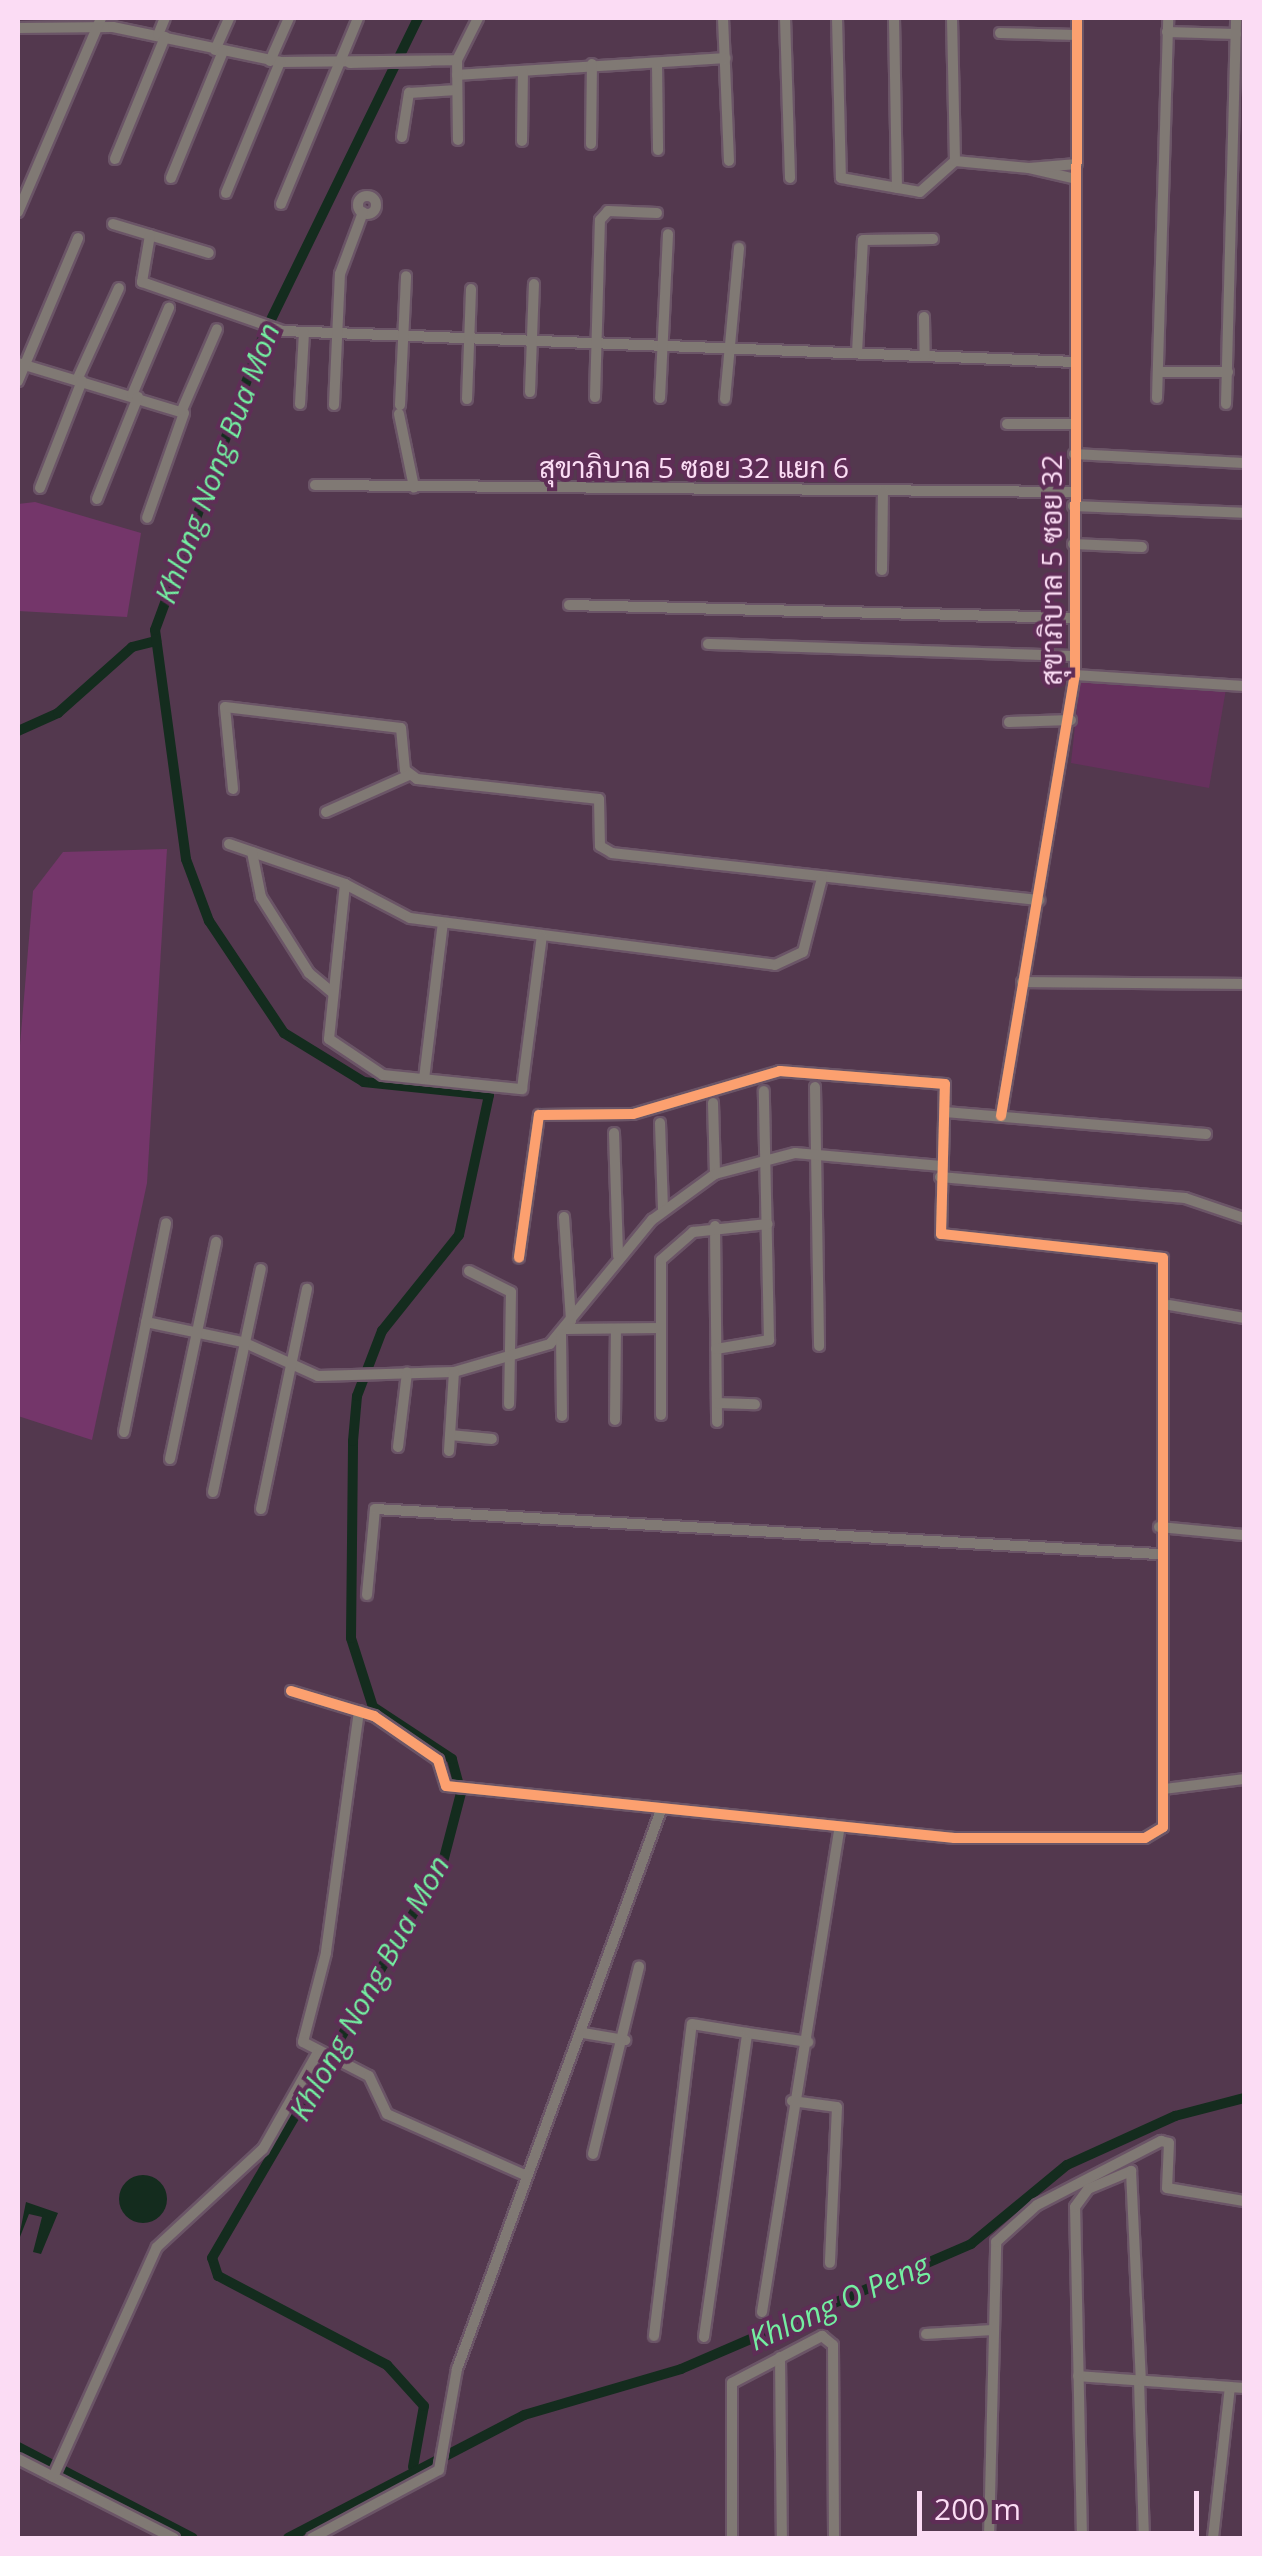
<!DOCTYPE html>
<html>
<head>
<meta charset="utf-8">
<style>
  body { margin:0 }
  #map { position:relative; width:1262px; height:2556px; overflow:hidden; background:#53384e; font-family:"Open Sans",Sarabun,sans-serif }
  div>[style] { position:absolute }
  [style*='--x'] { left:calc(var(--x)*1px); top:calc(var(--y)*1px); width:calc(var(--w)*1px); rotate:calc(var(--a)*1deg) }
  .built>* { inset:0; background:#66315d }
  .green>* { inset:0; background:#74366a }
  .water>* { inset:0; background:#142c1e }
  .round { border-radius:50% }
  .canal>* { height:10px; margin:-5px; padding:0 5px; transform-origin:5px; border-radius:5px; background:#142c1e }
  .roads { filter:drop-shadow(2px 0 #6b5567) drop-shadow(-2px 0 #6b5567) drop-shadow(0 2px #6b5567) drop-shadow(0 -2px #6b5567) }
  .minor>* { height:10px; margin:-5px; padding:0 5px; transform-origin:5px; border-radius:5px; background:#807974 }
  .minor>.ring { margin:-5px; padding:0; box-sizing:content-box; background:none; border:10px solid #807974; border-radius:50% }
  .cycleway>* { height:10px; margin:-5px; padding:0 5px; transform-origin:5px; border-radius:5px; background:#fca06f }
  span { translate:-50% -50%; white-space:nowrap; text-align:center; line-height:1.15; -webkit-text-stroke:8px #5e2d56; paint-order:stroke }
  .street-label { font-size:28px; color:#fbdcf4 }
  .water-label { font-size:30px; color:#74eda1; font-style:italic }
  .frame { position:absolute; inset:0; border:20px solid #fbdcf4; pointer-events:none }
  .scale { position:absolute; left:917px; top:2491px; width:282px; height:45px; box-sizing:border-box; border:5px solid #fbdcf4; border-top:0; padding-left:12px; font-size:30px; line-height:35px; white-space:nowrap; color:#fbdcf4; -webkit-text-stroke:8px #5e2d56; paint-order:stroke }
</style>
</head>
<body>
<div id="map">
  <div class="built">
    <div style="clip-path:polygon(1080px 679px,1226px 689px,1209px 788px,1071px 763px)"></div>
  </div>
  <div class="green">
    <div style="clip-path:polygon(35px 502px,141px 533px,127px 617px,18px 611px,18px 504px)"></div>
    <div style="clip-path:polygon(167px 849px,147px 1183px,92px 1440px,18px 1416px,18px 1069px,33px 891px,63px 852px)"></div>
  </div>
  <div class="water">
    <div class="round" style="left:119px;top:2175px;width:48px;height:48px"></div>
    <div style="clip-path:polygon(26px 2202px,58px 2213px,41px 2254px,33px 2252px,42px 2217px,29px 2214px,18px 2242px)"></div>
  </div>
  <div class="canal">
    <div style="--x:18;--y:731;--w:44;--a:-24.2"></div>
    <div style="--x:58;--y:713;--w:99;--a:-41.7"></div>
    <div style="--x:132;--y:647;--w:25;--a:-14"></div>
    <div style="--x:18;--y:2447;--w:197;--a:27.5"></div>
    <div style="--x:413;--y:2467;--w:62;--a:-79.8"></div>
    <div style="--x:424;--y:2406;--w:55;--a:-132.1"></div>
    <div style="--x:387;--y:2365;--w:191;--a:-152.2"></div>
    <div style="--x:218;--y:2276;--w:19;--a:-108"></div>
    <div style="--x:212;--y:2258;--w:458;--a:-59.7"></div>
    <div style="--x:443;--y:1862;--w:71;--a:-75.4"></div>
    <div style="--x:461;--y:1793;--w:35;--a:-105"></div>
    <div style="--x:452;--y:1759;--w:95;--a:-146.6"></div>
    <div style="--x:373;--y:1707;--w:72;--a:-107.7"></div>
    <div style="--x:351;--y:1638;--w:197;--a:-89.4"></div>
    <div style="--x:353;--y:1441;--w:45;--a:-84.9"></div>
    <div style="--x:357;--y:1396;--w:70;--a:-69"></div>
    <div style="--x:382;--y:1331;--w:123;--a:-51.3"></div>
    <div style="--x:459;--y:1235;--w:143;--a:-77.9"></div>
    <div style="--x:489;--y:1095;--w:126;--a:-174.1"></div>
    <div style="--x:364;--y:1082;--w:94;--a:-148.5"></div>
    <div style="--x:284;--y:1033;--w:135;--a:-123.8"></div>
    <div style="--x:209;--y:921;--w:66;--a:-110.4"></div>
    <div style="--x:186;--y:859;--w:231;--a:-97.7"></div>
    <div style="--x:155;--y:630;--w:313;--a:-69.8"></div>
    <div style="--x:263;--y:336;--w:354;--a:-64"></div>
    <div style="--x:288;--y:2538;--w:266;--a:-27.5"></div>
    <div style="--x:524;--y:2415;--w:164;--a:-16.3"></div>
    <div style="--x:681;--y:2369;--w:316;--a:-23.3"></div>
    <div style="--x:971;--y:2244;--w:124;--a:-39.5"></div>
    <div style="--x:1067;--y:2165;--w:119;--a:-24.4"></div>
    <div style="--x:1175;--y:2116;--w:71;--a:-14.6"></div>
  </div>
  <div class="roads">
    <div class="minor">
      <div style="--x:723;--y:18;--w:143;--a:87.6"></div>
      <div style="--x:785;--y:18;--w:160;--a:88.2"></div>
      <div style="--x:837;--y:18;--w:160;--a:88.6"></div>
      <div style="--x:841;--y:178;--w:80;--a:10"></div>
      <div style="--x:920;--y:192;--w:47;--a:-41.5"></div>
      <div style="--x:955;--y:161;--w:74;--a:5.4"></div>
      <div style="--x:894;--y:18;--w:170;--a:89"></div>
      <div style="--x:952;--y:18;--w:143;--a:88.8"></div>
      <div style="--x:18;--y:28;--w:95;--a:-0.6"></div>
      <div style="--x:113;--y:27;--w:171;--a:11.8"></div>
      <div style="--x:280;--y:62;--w:177;--a:-0.6"></div>
      <div style="--x:1167;--y:32;--w:69;--a:1.7"></div>
      <div style="--x:1000;--y:33;--w:77;--a:1.5"></div>
      <div style="--x:158;--y:35;--w:18;--a:-68"></div>
      <div style="--x:215;--y:50;--w:35;--a:-66"></div>
      <div style="--x:270;--y:61;--w:47;--a:-66.2"></div>
      <div style="--x:350;--y:63;--w:79;--a:-1.5"></div>
      <div style="--x:657;--y:64;--w:86;--a:89.3"></div>
      <div style="--x:457;--y:75;--w:269;--a:-3.6"></div>
      <div style="--x:402;--y:137;--w:45;--a:-81"></div>
      <div style="--x:409;--y:93;--w:48;--a:-3.6"></div>
      <div style="--x:458;--y:140;--w:80;--a:-90.7"></div>
      <div style="--x:457;--y:60;--w:47;--a:-63.4"></div>
      <div style="--x:522;--y:141;--w:69;--a:-89.2"></div>
      <div style="--x:591;--y:144;--w:80;--a:-89.3"></div>
      <div style="--x:115;--y:159;--w:132;--a:-67.7"></div>
      <div style="--x:171;--y:178;--w:137;--a:-67.7"></div>
      <div style="--x:1076;--y:179;--w:48;--a:-166.8"></div>
      <div style="--x:1029;--y:168;--w:48;--a:-4.8"></div>
      <div style="--x:226;--y:193;--w:142;--a:-67.6"></div>
      <div class="ring" style="left:358px;top:196px;width:8px;height:8px"></div>
      <div style="--x:281;--y:204;--w:201;--a:-67.5"></div>
      <div style="--x:18;--y:212;--w:211;--a:-66.8"></div>
      <div style="--x:113;--y:224;--w:100;--a:16.8"></div>
      <div style="--x:150;--y:235;--w:48;--a:99.7"></div>
      <div style="--x:142;--y:282;--w:149;--a:19.2"></div>
      <div style="--x:283;--y:331;--w:794;--a:2.24"></div>
      <div style="--x:924;--y:317;--w:39;--a:89"></div>
      <div style="--x:857;--y:353;--w:113;--a:-87"></div>
      <div style="--x:863;--y:240;--w:70;--a:-0.8"></div>
      <div style="--x:18;--y:363;--w:173;--a:16.8"></div>
      <div style="--x:184;--y:413;--w:111;--a:109.4"></div>
      <div style="--x:1158;--y:372;--w:70;--a:0"></div>
      <div style="--x:77;--y:380;--w:101;--a:-65.5"></div>
      <div style="--x:18;--y:381;--w:155;--a:-67.2"></div>
      <div style="--x:530;--y:392;--w:108;--a:-87.9"></div>
      <div style="--x:132;--y:395;--w:95;--a:-67"></div>
      <div style="--x:595;--y:397;--w:177;--a:-88.4"></div>
      <div style="--x:600;--y:220;--w:12;--a:-48"></div>
      <div style="--x:608;--y:211;--w:49;--a:2.3"></div>
      <div style="--x:660;--y:398;--w:164;--a:-87.2"></div>
      <div style="--x:1157;--y:398;--w:380;--a:-88.3"></div>
      <div style="--x:467;--y:399;--w:110;--a:-87.9"></div>
      <div style="--x:725;--y:399;--w:152;--a:-84.7"></div>
      <div style="--x:300;--y:404;--w:72;--a:-86.8"></div>
      <div style="--x:1226;--y:404;--w:386;--a:-88.5"></div>
      <div style="--x:334;--y:405;--w:131;--a:-87.4"></div>
      <div style="--x:340;--y:274;--w:66;--a:-69.6"></div>
      <div style="--x:400;--y:405;--w:129;--a:-87.3"></div>
      <div style="--x:182;--y:410;--w:88;--a:-66.6"></div>
      <div style="--x:399;--y:414;--w:75;--a:78.4"></div>
      <div style="--x:1007;--y:424;--w:68;--a:0"></div>
      <div style="--x:1074;--y:454;--w:170;--a:3"></div>
      <div style="--x:315;--y:485;--w:758;--a:0.53"></div>
      <div style="--x:40;--y:488;--w:115;--a:-68.6"></div>
      <div style="--x:97;--y:499;--w:110;--a:-68.1"></div>
      <div style="--x:1073;--y:506;--w:171;--a:2.3"></div>
      <div style="--x:1073;--y:544;--w:69;--a:2.5"></div>
      <div style="--x:882;--y:570;--w:79;--a:-89.3"></div>
      <div style="--x:569;--y:605;--w:505;--a:1.47"></div>
      <div style="--x:708;--y:644;--w:367;--a:1.9"></div>
      <div style="--x:1075;--y:675;--w:169;--a:3.7"></div>
      <div style="--x:1009;--y:722;--w:62;--a:-1.8"></div>
      <div style="--x:233;--y:789;--w:82;--a:-95.6"></div>
      <div style="--x:225;--y:707;--w:177;--a:6.8"></div>
      <div style="--x:401;--y:728;--w:42;--a:84.6"></div>
      <div style="--x:405;--y:770;--w:15;--a:37"></div>
      <div style="--x:417;--y:779;--w:183;--a:6.3"></div>
      <div style="--x:599;--y:799;--w:47;--a:88.8"></div>
      <div style="--x:600;--y:846;--w:14;--a:30"></div>
      <div style="--x:612;--y:853;--w:430;--a:6.3"></div>
      <div style="--x:326;--y:812;--w:91;--a:-24"></div>
      <div style="--x:229;--y:844;--w:123;--a:19"></div>
      <div style="--x:345;--y:884;--w:73;--a:27.6"></div>
      <div style="--x:410;--y:918;--w:368;--a:7.3"></div>
      <div style="--x:775;--y:965;--w:31;--a:-25"></div>
      <div style="--x:803;--y:952;--w:76;--a:-75.6"></div>
      <div style="--x:252;--y:852;--w:46;--a:78.7"></div>
      <div style="--x:261;--y:897;--w:90;--a:57.7"></div>
      <div style="--x:309;--y:973;--w:31;--a:40"></div>
      <div style="--x:345;--y:884;--w:156;--a:95.9"></div>
      <div style="--x:329;--y:1039;--w:65;--a:33.7"></div>
      <div style="--x:383;--y:1075;--w:140;--a:5.8"></div>
      <div style="--x:522;--y:1089;--w:154;--a:-82.6"></div>
      <div style="--x:1022;--y:982;--w:222;--a:0.5"></div>
      <div style="--x:424;--y:1079;--w:157;--a:-83.1"></div>
      <div style="--x:815;--y:1087;--w:259;--a:89.1"></div>
      <div style="--x:713;--y:1103;--w:71;--a:88.4"></div>
      <div style="--x:945;--y:1112;--w:262;--a:4.8"></div>
      <div style="--x:1001;--y:1116;--w:447;--a:-80.5"></div>
      <div style="--x:1075;--y:675;--w:657;--a:-89.83"></div>
      <div style="--x:660;--y:1123;--w:86;--a:88"></div>
      <div style="--x:614;--y:1133;--w:123;--a:88.1"></div>
      <div style="--x:940;--y:1177;--w:246;--a:4.9"></div>
      <div style="--x:1185;--y:1198;--w:62;--a:18.7"></div>
      <div style="--x:564;--y:1217;--w:104;--a:86.1"></div>
      <div style="--x:715;--y:1226;--w:196;--a:89.4"></div>
      <div style="--x:469;--y:1271;--w:47;--a:26.6"></div>
      <div style="--x:511;--y:1292;--w:112;--a:91"></div>
      <div style="--x:1169;--y:1305;--w:76;--a:9.8"></div>
      <div style="--x:146;--y:1322;--w:99;--a:11.7"></div>
      <div style="--x:243;--y:1342;--w:82;--a:24.4"></div>
      <div style="--x:318;--y:1376;--w:136;--a:-1.7"></div>
      <div style="--x:454;--y:1372;--w:100;--a:-16.3"></div>
      <div style="--x:550;--y:1344;--w:161;--a:-50.6"></div>
      <div style="--x:652;--y:1220;--w:78;--a:-36.1"></div>
      <div style="--x:715;--y:1174;--w:83;--a:-14.7"></div>
      <div style="--x:795;--y:1153;--w:147;--a:5.1"></div>
      <div style="--x:566;--y:1329;--w:94;--a:-0.6"></div>
      <div style="--x:561;--y:1334;--w:82;--a:89.3"></div>
      <div style="--x:716;--y:1349;--w:54;--a:-9.6"></div>
      <div style="--x:769;--y:1340;--w:249;--a:-91.2"></div>
      <div style="--x:717;--y:1403;--w:38;--a:2"></div>
      <div style="--x:661;--y:1415;--w:155;--a:-90"></div>
      <div style="--x:661;--y:1260;--w:43;--a:-41.2"></div>
      <div style="--x:693;--y:1232;--w:75;--a:-6.1"></div>
      <div style="--x:615;--y:1420;--w:91;--a:-89.4"></div>
      <div style="--x:124;--y:1432;--w:213;--a:-78.6"></div>
      <div style="--x:450;--y:1435;--w:42;--a:5.4"></div>
      <div style="--x:398;--y:1447;--w:75;--a:-83.1"></div>
      <div style="--x:449;--y:1451;--w:79;--a:-86.4"></div>
      <div style="--x:170;--y:1459;--w:222;--a:-78"></div>
      <div style="--x:213;--y:1492;--w:228;--a:-77.9"></div>
      <div style="--x:261;--y:1509;--w:225;--a:-78.2"></div>
      <div style="--x:1159;--y:1527;--w:85;--a:5.4"></div>
      <div style="--x:367;--y:1595;--w:86;--a:-84.7"></div>
      <div style="--x:375;--y:1509;--w:785;--a:3.29"></div>
      <div style="--x:291;--y:1691;--w:87;--a:16.8"></div>
      <div style="--x:374;--y:1716;--w:78;--a:34.5"></div>
      <div style="--x:438;--y:1760;--w:27;--a:73"></div>
      <div style="--x:446;--y:1786;--w:511;--a:5.84"></div>
      <div style="--x:954;--y:1838;--w:191;--a:0"></div>
      <div style="--x:1145;--y:1838;--w:21;--a:-31"></div>
      <div style="--x:1163;--y:1827;--w:569;--a:-90"></div>
      <div style="--x:1163;--y:1258;--w:223;--a:-173.8"></div>
      <div style="--x:941;--y:1234;--w:150;--a:-88.5"></div>
      <div style="--x:945;--y:1084;--w:166;--a:-175.5"></div>
      <div style="--x:780;--y:1071;--w:153;--a:163.7"></div>
      <div style="--x:633;--y:1114;--w:94;--a:179.4"></div>
      <div style="--x:539;--y:1115;--w:144;--a:98"></div>
      <div style="--x:359;--y:1711;--w:244;--a:97.8"></div>
      <div style="--x:326;--y:1953;--w:92;--a:104.5"></div>
      <div style="--x:303;--y:2042;--w:74;--a:27.3"></div>
      <div style="--x:369;--y:2076;--w:42;--a:64.7"></div>
      <div style="--x:387;--y:2114;--w:153;--a:23.9"></div>
      <div style="--x:1164;--y:1789;--w:81;--a:-7.1"></div>
      <div style="--x:583;--y:2033;--w:43;--a:9.5"></div>
      <div style="--x:792;--y:2101;--w:45;--a:7.6"></div>
      <div style="--x:837;--y:2107;--w:156;--a:92.6"></div>
      <div style="--x:593;--y:2154;--w:193;--a:-76.2"></div>
      <div style="--x:762;--y:2312;--w:489;--a:-80.9"></div>
      <div style="--x:926;--y:2334;--w:66;--a:-3.5"></div>
      <div style="--x:654;--y:2336;--w:314;--a:-83.1"></div>
      <div style="--x:692;--y:2024;--w:56;--a:9.3"></div>
      <div style="--x:704;--y:2337;--w:307;--a:-81.9"></div>
      <div style="--x:747;--y:2033;--w:62;--a:8.4"></div>
      <div style="--x:780;--y:2357;--w:181;--a:89.4"></div>
      <div style="--x:1078;--y:2376;--w:152;--a:4.1"></div>
      <div style="--x:1139;--y:2380;--w:158;--a:88.2"></div>
      <div style="--x:18;--y:2459;--w:175;--a:26.9"></div>
      <div style="--x:53;--y:2477;--w:252;--a:-65.7"></div>
      <div style="--x:157;--y:2247;--w:144;--a:-42.8"></div>
      <div style="--x:263;--y:2149;--w:112;--a:-60.4"></div>
      <div style="--x:312;--y:2538;--w:144;--a:-28.2"></div>
      <div style="--x:439;--y:2470;--w:103;--a:-79.9"></div>
      <div style="--x:457;--y:2369;--w:595;--a:-69.95"></div>
      <div style="--x:732;--y:2538;--w:155;--a:-90"></div>
      <div style="--x:732;--y:2383;--w:102;--a:-27.6"></div>
      <div style="--x:822;--y:2336;--w:14;--a:39"></div>
      <div style="--x:833;--y:2345;--w:193;--a:89.7"></div>
      <div style="--x:989;--y:2538;--w:296;--a:-88.6"></div>
      <div style="--x:996;--y:2242;--w:55;--a:-42.1"></div>
      <div style="--x:1037;--y:2205;--w:140;--a:-27.3"></div>
      <div style="--x:1161;--y:2141;--w:8;--a:14"></div>
      <div style="--x:1169;--y:2143;--w:45;--a:92.5"></div>
      <div style="--x:1167;--y:2188;--w:78;--a:9.6"></div>
      <div style="--x:1082;--y:2538;--w:331;--a:-91.2"></div>
      <div style="--x:1075;--y:2207;--w:22;--a:-54"></div>
      <div style="--x:1088;--y:2189;--w:47;--a:-22.7"></div>
      <div style="--x:1131;--y:2171;--w:209;--a:87.3"></div>
      <div style="--x:1213;--y:2538;--w:152;--a:-83.6"></div>
      <div style="--x:1230;--y:2387;--w:14;--a:4"></div>
    </div>
  </div>
  <div class="cycleway">
    <div style="--x:1001;--y:1116;--w:447;--a:-80.5"></div>
    <div style="--x:1075;--y:675;--w:657;--a:-89.83"></div>
    <div style="--x:291;--y:1691;--w:87;--a:16.8"></div>
    <div style="--x:374;--y:1716;--w:78;--a:34.5"></div>
    <div style="--x:438;--y:1760;--w:27;--a:73"></div>
    <div style="--x:446;--y:1786;--w:511;--a:5.84"></div>
    <div style="--x:954;--y:1838;--w:191;--a:0"></div>
    <div style="--x:1145;--y:1838;--w:21;--a:-31"></div>
    <div style="--x:1163;--y:1827;--w:569;--a:-90"></div>
    <div style="--x:1163;--y:1258;--w:223;--a:-173.8"></div>
    <div style="--x:941;--y:1234;--w:150;--a:-88.5"></div>
    <div style="--x:945;--y:1084;--w:166;--a:-175.5"></div>
    <div style="--x:780;--y:1071;--w:153;--a:163.7"></div>
    <div style="--x:633;--y:1114;--w:94;--a:179.4"></div>
    <div style="--x:539;--y:1115;--w:144;--a:98"></div>
  </div>
  <div class="street-label">
    <span style="left:694px;top:467px">สุขาภิบาล 5 ซอย 32 แยก 6</span>
    <span style="left:1051px;top:570px;rotate:-90deg">สุขาภิบาล 5 ซอย 32</span>
  </div>
  <div class="water-label">
    <span style="left:217px;top:463px;rotate:-69deg">Khlong Nong Bua Mon</span>
    <span style="left:369px;top:1988px;rotate:-61deg">Khlong Nong Bua Mon</span>
    <span style="left:839px;top:2302px;rotate:-24deg">Khlong O Peng</span>
  </div>
  <div class="frame"></div>
  <div class="scale">200 m</div>
</div>
</body>
</html>
